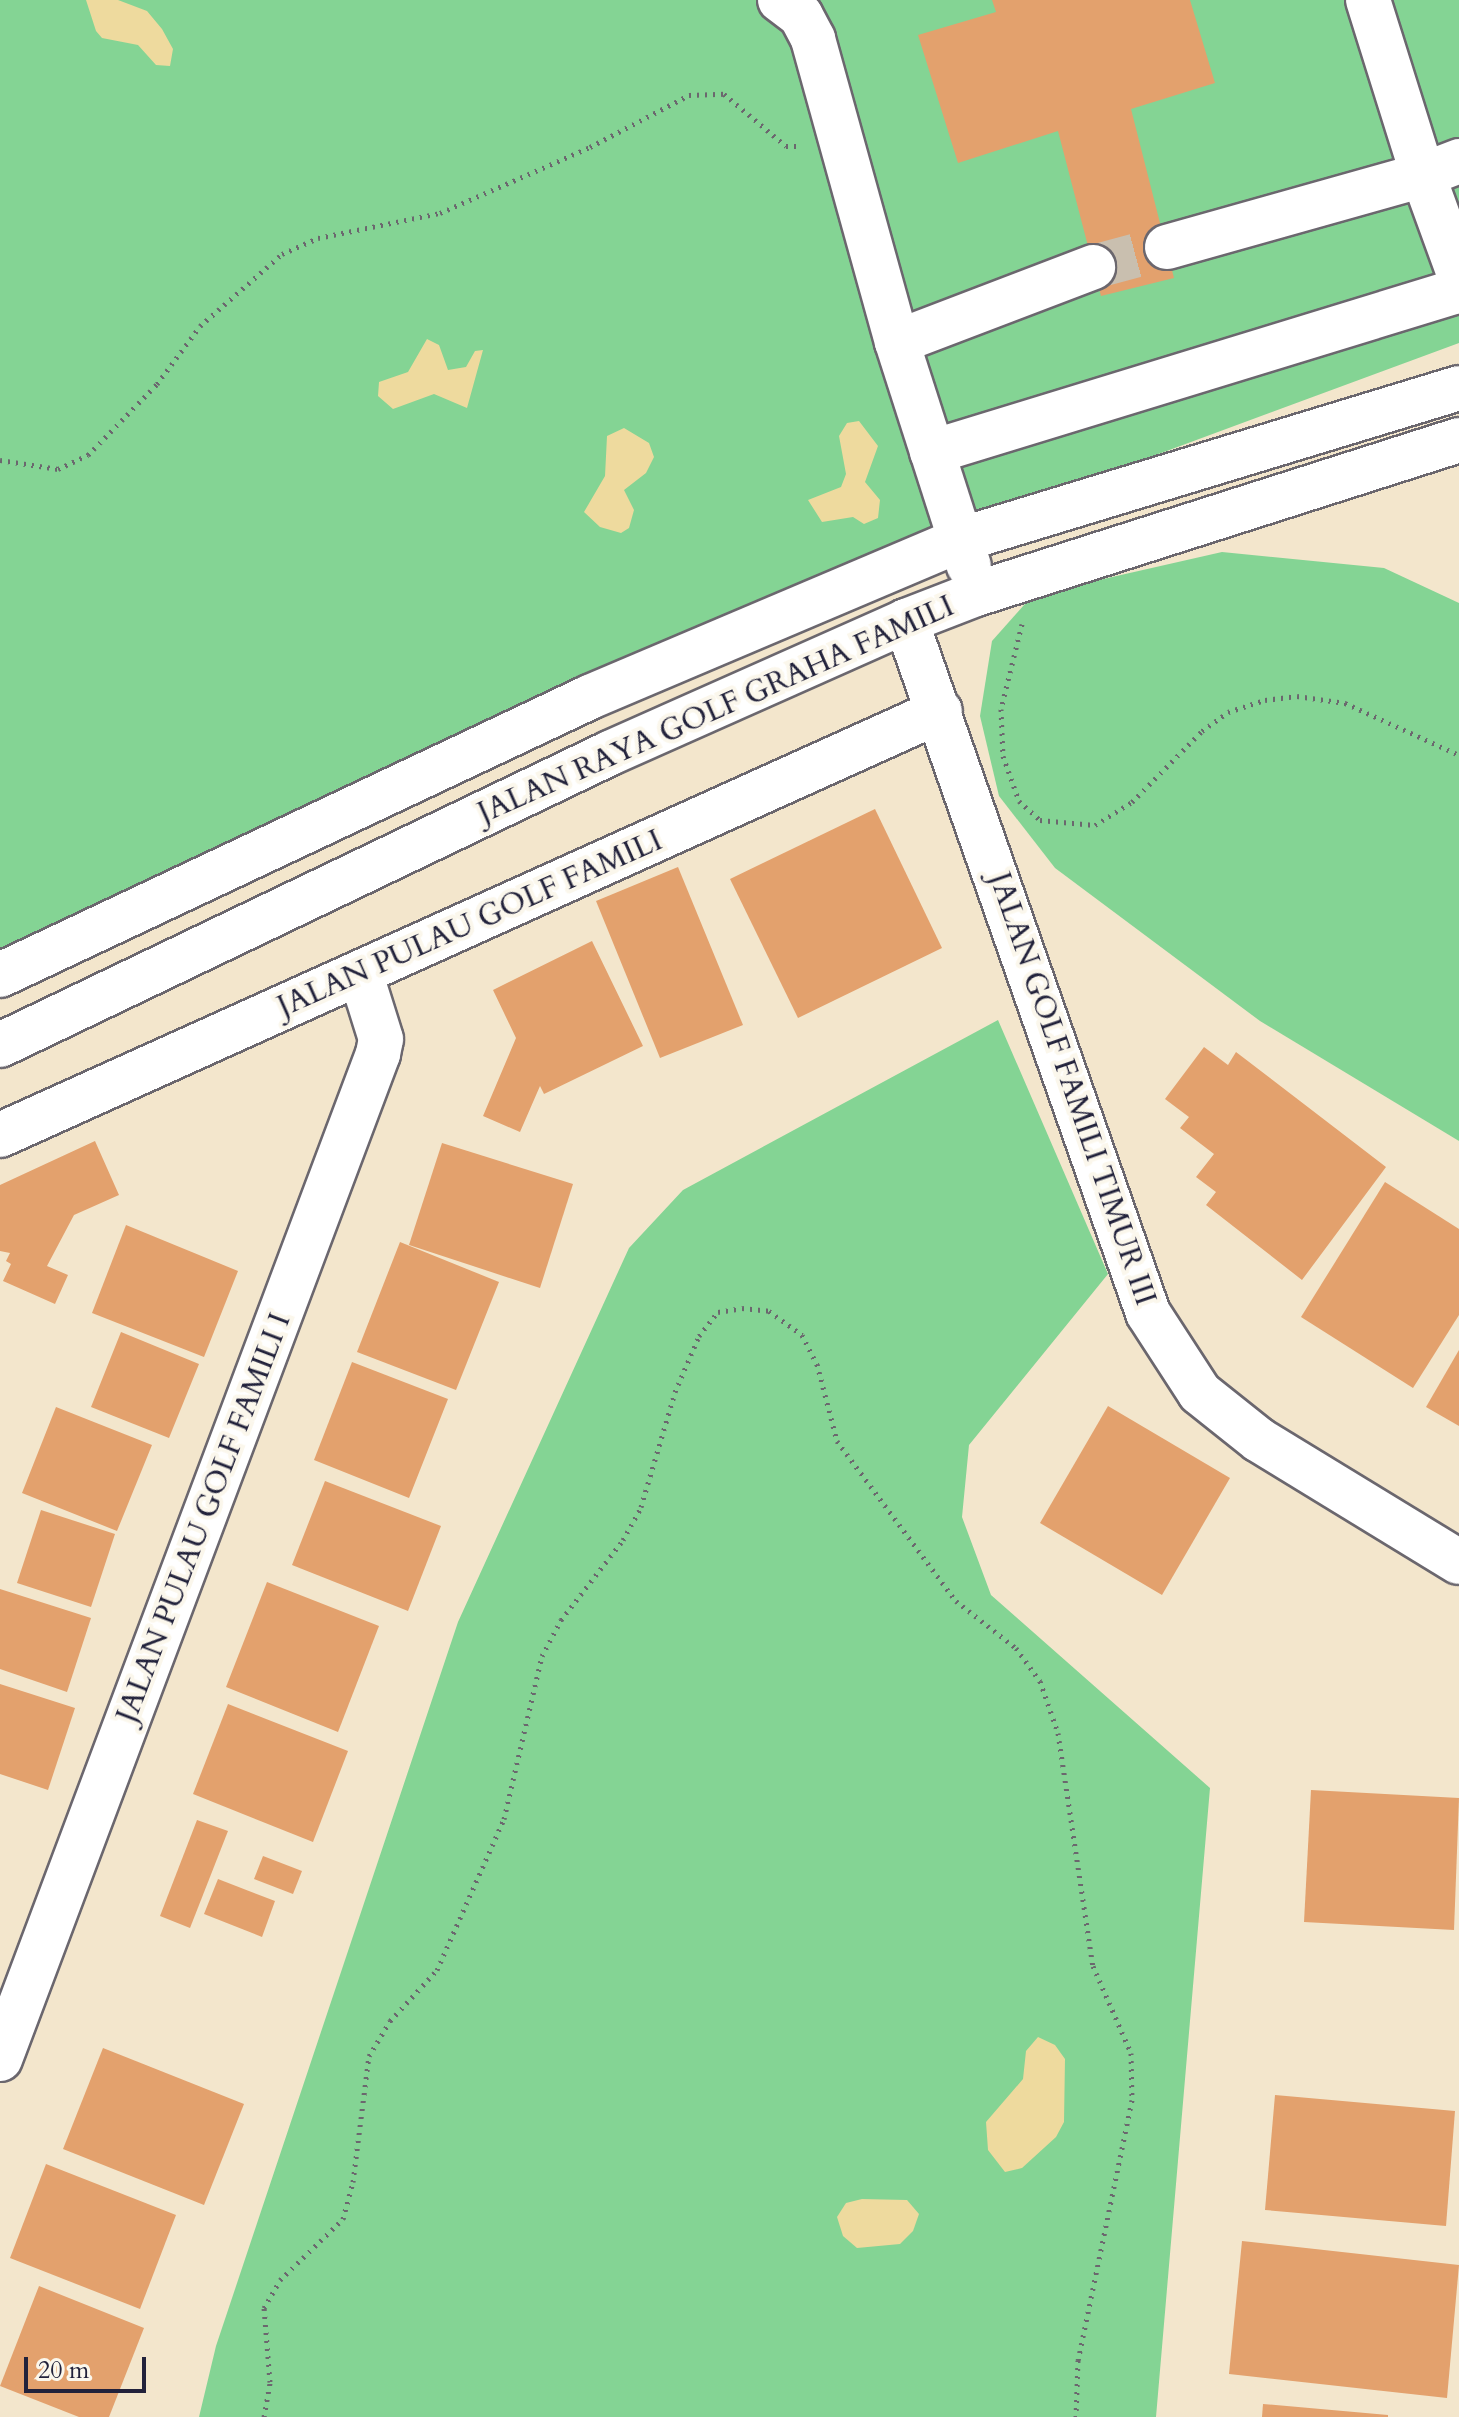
<!DOCTYPE html>
<html>
<head>
<meta charset="utf-8">
<style>
  body { margin:0 }
  #map { position:relative; width:1459px; height:2417px; overflow:hidden; background:#f3e6cc; font-family:Cardo,serif }
  div>[style] { position:absolute }
  [style*='--x'] { left:calc(var(--x)*1px); top:calc(var(--y)*1px); width:calc(var(--w)*1px); rotate:calc(var(--a)*1deg) }
  .green>* { inset:0; background:#84d494 }
  .sand>* { inset:0; background:#eeda9e }
  .building>* { inset:0; background:#e3a16d }
  .minor-tunnel>* { height:44px; margin-top:-22px; transform-origin:0; background:repeating-linear-gradient(90deg,#c9bfaf 0 44px,transparent 0 66px) }
  .path>* { height:5px; margin-top:-2.5px; transform-origin:0; background:repeating-linear-gradient(90deg,#6b676e 0 2px,transparent 0 8px) }
  .roads { filter:drop-shadow(2px 0 #6b676e) drop-shadow(-2px 0 #6b676e) drop-shadow(0 2px #6b676e) drop-shadow(0 -2px #6b676e) }
  .minor>* { height:44px; margin:-22px; padding:0 22px; transform-origin:22px; border-radius:22px; background:#fff }
  span { translate:-50% -50%; white-space:nowrap; text-align:center; line-height:1.15; -webkit-text-stroke:8px #fbf7ec; paint-order:stroke }
  .street-label { font-size:30px; color:#22223b }
  .scale { position:absolute; left:24px; top:2357px; width:122px; height:36px; box-sizing:border-box; border:4px solid #22223b; border-top:0; padding-left:10px; font-size:24px; line-height:28px; white-space:nowrap; color:#22223b; -webkit-text-stroke:6px #fbf7ec; paint-order:stroke }
</style>
</head>
<body>
<div id="map">
  <div class="green">
    <div style="clip-path:polygon(0 0,1459px 0,1459px 343px,972px 523px,621px 671px,0 950px)"></div>
    <div style="clip-path:polygon(1222px 552px,1384px 568px,1459px 603px,1459px 1141px,1260px 1021px,1055px 868px,999px 796px,980px 716px,992px 641px,1033px 595px)"></div>
    <div style="clip-path:polygon(998px 1020px,1108px 1274px,969px 1445px,962px 1517px,991px 1595px,1210px 1788px,1156px 2417px,199px 2417px,216px 2346px,458px 1622px,629px 1248px,683px 1190px)"></div>
  </div>
  <div class="sand">
    <div style="clip-path:polygon(118px 0,147px 11px,162px 29px,173px 49px,170px 66px,156px 65px,138px 45px,102px 38px,96px 31px,86px 0)"></div>
    <div style="clip-path:polygon(427px 339px,439px 345px,448px 370px,466px 367px,475px 351px,483px 350px,467px 408px,434px 394px,393px 409px,378px 396px,379px 382px,408px 372px)"></div>
    <div style="clip-path:polygon(859px 421px,878px 446px,865px 482px,880px 500px,878px 518px,864px 524px,853px 517px,822px 522px,808px 500px,841px 487px,846px 474px,839px 436px,847px 423px)"></div>
    <div style="clip-path:polygon(624px 428px,649px 443px,654px 457px,646px 473px,624px 490px,634px 510px,629px 528px,621px 533px,600px 527px,584px 512px,605px 476px,607px 436px)"></div>
    <div style="clip-path:polygon(1038px 2037px,1055px 2045px,1065px 2059px,1064px 2122px,1056px 2137px,1022px 2168px,1005px 2172px,988px 2150px,986px 2122px,1023px 2079px,1026px 2051px)"></div>
    <div style="clip-path:polygon(862px 2199px,907px 2200px,919px 2214px,913px 2231px,900px 2244px,857px 2248px,843px 2236px,837px 2217px,846px 2203px)"></div>
  </div>
  <div class="building">
    <div style="clip-path:polygon(992px 0,1190px 0,1215px 83px,1131px 109px,1174px 278px,1101px 296px,1058px 131px,958px 163px,918px 35px,996px 12px)"></div>
    <div style="clip-path:polygon(875px 809px,942px 948px,798px 1018px,730px 879px)"></div>
    <div style="clip-path:polygon(678px 867px,743px 1025px,660px 1058px,596px 901px)"></div>
    <div style="clip-path:polygon(592px 941px,643px 1046px,544px 1094px,540px 1086px,520px 1132px,483px 1116px,516px 1038px,493px 990px)"></div>
    <div style="clip-path:polygon(1204px 1047px,1228px 1065px,1236px 1052px,1386px 1167px,1302px 1280px,1206px 1205px,1216px 1192px,1196px 1177px,1214px 1154px,1180px 1128px,1189px 1117px,1165px 1099px)"></div>
    <div style="clip-path:polygon(95px 1141px,119px 1195px,74px 1215px,47px 1266px,68px 1275px,55px 1304px,3px 1281px,11px 1264px,6px 1261px,10px 1253px,0 1251px,0 1185px)"></div>
    <div style="clip-path:polygon(442px 1143px,573px 1184px,540px 1288px,409px 1245px)"></div>
    <div style="clip-path:polygon(1385px 1182px,1459px 1229px,1459px 1315px,1413px 1388px,1301px 1317px)"></div>
    <div style="clip-path:polygon(126px 1225px,238px 1271px,204px 1357px,92px 1313px)"></div>
    <div style="clip-path:polygon(400px 1242px,499px 1282px,456px 1390px,357px 1352px)"></div>
    <div style="clip-path:polygon(121px 1332px,199px 1364px,169px 1438px,91px 1407px)"></div>
    <div style="clip-path:polygon(1459px 1350px,1459px 1426px,1426px 1407px)"></div>
    <div style="clip-path:polygon(352px 1362px,448px 1399px,409px 1498px,314px 1460px)"></div>
    <div style="clip-path:polygon(1108px 1406px,1230px 1478px,1162px 1595px,1040px 1523px)"></div>
    <div style="clip-path:polygon(56px 1407px,152px 1445px,117px 1531px,22px 1493px)"></div>
    <div style="clip-path:polygon(325px 1481px,441px 1526px,408px 1611px,292px 1565px)"></div>
    <div style="clip-path:polygon(41px 1510px,115px 1534px,91px 1607px,17px 1583px)"></div>
    <div style="clip-path:polygon(267px 1582px,379px 1626px,338px 1732px,226px 1687px)"></div>
    <div style="clip-path:polygon(0 1589px,91px 1618px,67px 1692px,0 1669px)"></div>
    <div style="clip-path:polygon(0 1684px,75px 1708px,48px 1790px,0 1774px)"></div>
    <div style="clip-path:polygon(228px 1704px,348px 1751px,313px 1842px,193px 1794px)"></div>
    <div style="clip-path:polygon(1311px 1790px,1459px 1798px,1454px 1930px,1304px 1922px)"></div>
    <div style="clip-path:polygon(197px 1820px,228px 1831px,190px 1928px,160px 1916px)"></div>
    <div style="clip-path:polygon(263px 1856px,302px 1871px,293px 1894px,254px 1879px)"></div>
    <div style="clip-path:polygon(218px 1879px,275px 1901px,262px 1937px,204px 1914px)"></div>
    <div style="clip-path:polygon(103px 2048px,244px 2104px,204px 2205px,63px 2149px)"></div>
    <div style="clip-path:polygon(1275px 2095px,1455px 2111px,1446px 2226px,1265px 2210px)"></div>
    <div style="clip-path:polygon(46px 2164px,176px 2215px,140px 2309px,10px 2258px)"></div>
    <div style="clip-path:polygon(1242px 2241px,1459px 2265px,1447px 2398px,1229px 2374px)"></div>
    <div style="clip-path:polygon(39px 2286px,144px 2328px,109px 2417px,79px 2417px,0 2386px)"></div>
    <div style="clip-path:polygon(1263px 2404px,1388px 2415px,1388px 2417px,1262px 2417px)"></div>
  </div>
  <div class="minor-tunnel">
    <div style="--x:1093;--y:267;--w:77;--a:-15.1"></div>
  </div>
  <div class="path">
    <div style="--x:0;--y:460;--w:59;--a:8.8"></div>
    <div style="--x:58;--y:469;--w:33;--a:-25"></div>
    <div style="--x:88;--y:455;--w:99;--a:-45.8"></div>
    <div style="--x:157;--y:384;--w:72;--a:-53.4"></div>
    <div style="--x:200;--y:326;--w:109;--a:-41.3"></div>
    <div style="--x:282;--y:254;--w:39;--a:-24"></div>
    <div style="--x:318;--y:238;--w:125;--a:-11.6"></div>
    <div style="--x:440;--y:213;--w:164;--a:-23.7"></div>
    <div style="--x:590;--y:147;--w:112;--a:-27.7"></div>
    <div style="--x:689;--y:95;--w:35;--a:-2"></div>
    <div style="--x:724;--y:94;--w:81;--a:40"></div>
    <div style="--x:786;--y:146;--w:15;--a:0"></div>
    <div style="--x:1022;--y:624;--w:88;--a:103.9"></div>
    <div style="--x:1001;--y:709;--w:47;--a:87.6"></div>
    <div style="--x:1003;--y:756;--w:48;--a:70.4"></div>
    <div style="--x:1019;--y:801;--w:28;--a:42"></div>
    <div style="--x:1040;--y:820;--w:55;--a:5.2"></div>
    <div style="--x:1095;--y:825;--w:44;--a:-31.9"></div>
    <div style="--x:1132;--y:802;--w:100;--a:-45.4"></div>
    <div style="--x:1202;--y:731;--w:32;--a:-36"></div>
    <div style="--x:1228;--y:712;--w:39;--a:-18"></div>
    <div style="--x:1265;--y:700;--w:32;--a:-7"></div>
    <div style="--x:1297;--y:696;--w:49;--a:8.3"></div>
    <div style="--x:1345;--y:703;--w:125;--a:24.5"></div>
    <div style="--x:264;--y:2417;--w:36;--a:-80"></div>
    <div style="--x:270;--y:2382;--w:74;--a:-94.6"></div>
    <div style="--x:264;--y:2308;--w:32;--a:-60"></div>
    <div style="--x:280;--y:2280;--w:88;--a:-44.1"></div>
    <div style="--x:343;--y:2219;--w:38;--a:-75"></div>
    <div style="--x:353;--y:2182;--w:127;--a:-82.8"></div>
    <div style="--x:369;--y:2056;--w:41;--a:-59"></div>
    <div style="--x:390;--y:2021;--w:69;--a:-47.3"></div>
    <div style="--x:437;--y:1970;--w:165;--a:-66.1"></div>
    <div style="--x:504;--y:1819;--w:167;--a:-76.9"></div>
    <div style="--x:542;--y:1656;--w:41;--a:-62.2"></div>
    <div style="--x:561;--y:1620;--w:101;--a:-52.2"></div>
    <div style="--x:623;--y:1540;--w:38;--a:-61"></div>
    <div style="--x:641;--y:1507;--w:120;--a:-73.5"></div>
    <div style="--x:675;--y:1392;--w:61;--a:-66.8"></div>
    <div style="--x:699;--y:1336;--w:31;--a:-52"></div>
    <div style="--x:718;--y:1312;--w:24;--a:-9"></div>
    <div style="--x:742;--y:1308;--w:27;--a:6"></div>
    <div style="--x:769;--y:1311;--w:41;--a:36"></div>
    <div style="--x:802;--y:1335;--w:33;--a:63"></div>
    <div style="--x:817;--y:1364;--w:80;--a:75.4"></div>
    <div style="--x:837;--y:1441;--w:199;--a:53.4"></div>
    <div style="--x:956;--y:1601;--w:76;--a:38.1"></div>
    <div style="--x:1016;--y:1648;--w:41;--a:54"></div>
    <div style="--x:1040;--y:1681;--w:55;--a:70.9"></div>
    <div style="--x:1058;--y:1733;--w:236;--a:81.5"></div>
    <div style="--x:1093;--y:1966;--w:95;--a:66.4"></div>
    <div style="--x:1131;--y:2053;--w:47;--a:88.8"></div>
    <div style="--x:1132;--y:2100;--w:266;--a:101.7"></div>
    <div style="--x:1078;--y:2360;--w:57;--a:92"></div>
  </div>
  <div class="roads">
    <div class="minor">
      <div style="--x:780;--y:0;--w:26;--a:37"></div>
      <div style="--x:801;--y:16;--w:26;--a:62"></div>
      <div style="--x:813;--y:39;--w:314;--a:74.5"></div>
      <div style="--x:897;--y:342;--w:235;--a:72.2"></div>
      <div style="--x:1368;--y:0;--w:183;--a:72.6"></div>
      <div style="--x:1423;--y:175;--w:39;--a:-21"></div>
      <div style="--x:1167;--y:247;--w:266;--a:-15.7"></div>
      <div style="--x:1423;--y:175;--w:105;--a:70"></div>
      <div style="--x:897;--y:342;--w:210;--a:-20.9"></div>
      <div style="--x:932;--y:452;--w:546;--a:-17.04"></div>
      <div style="--x:1454;--y:292;--w:18;--a:-74"></div>
      <div style="--x:906;--y:621;--w:733;--a:70.72"></div>
      <div style="--x:1148;--y:1313;--w:95;--a:57"></div>
      <div style="--x:1200;--y:1393;--w:75;--a:38.5"></div>
      <div style="--x:1259;--y:1440;--w:234;--a:31.4"></div>
      <div style="--x:0;--y:975;--w:652;--a:-25.23"></div>
      <div style="--x:590;--y:697;--w:405;--a:-23"></div>
      <div style="--x:963;--y:539;--w:518;--a:-16.93"></div>
      <div style="--x:0;--y:1045;--w:676;--a:-25.58"></div>
      <div style="--x:610;--y:753;--w:324;--a:-24"></div>
      <div style="--x:906;--y:621;--w:75;--a:-21.1"></div>
      <div style="--x:976;--y:594;--w:507;--a:-17.68"></div>
      <div style="--x:0;--y:1135;--w:1031;--a:-24.28"></div>
      <div style="--x:0;--y:2059;--w:1074;--a:-69.39"></div>
      <div style="--x:378;--y:1054;--w:15;--a:-79"></div>
      <div style="--x:381;--y:1039;--w:67;--a:-107.4"></div>
    </div>
  </div>
  <div class="street-label">
    <span style="left:716px;top:710px;rotate:-24deg">JALAN RAYA GOLF GRAHA FAMILI</span>
    <span style="left:470px;top:924px;rotate:-24deg">JALAN PULAU GOLF FAMILI</span>
    <span style="left:1072px;top:1089px;rotate:71deg">JALAN GOLF FAMILI TIMUR III</span>
    <span style="left:204px;top:1518px;rotate:-69deg">JALAN PULAU GOLF FAMILI I</span>
  </div>
  <div class="scale">20 m</div>
</div>
</body>
</html>
